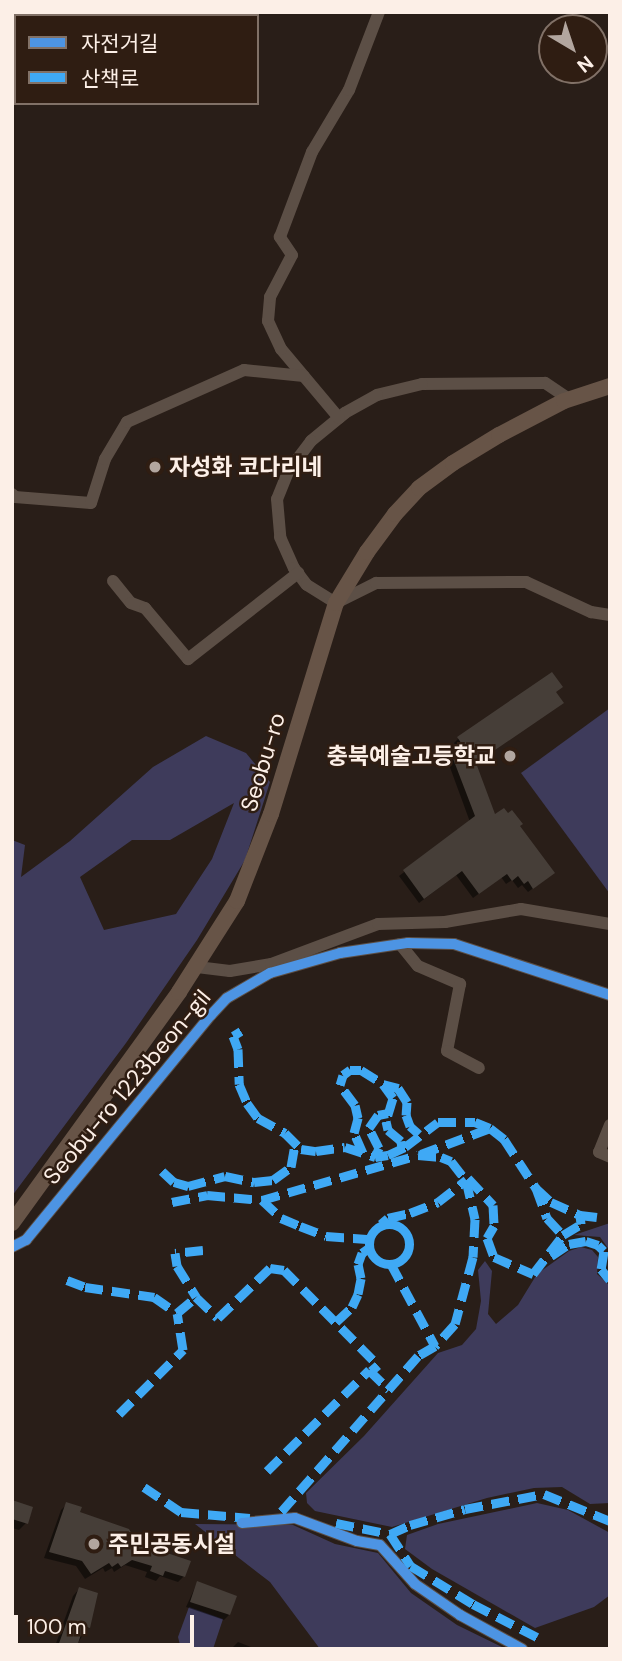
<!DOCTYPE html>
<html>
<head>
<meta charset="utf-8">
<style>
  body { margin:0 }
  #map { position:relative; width:622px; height:1661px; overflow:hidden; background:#291e18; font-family:"DM Sans","Noto Sans KR",sans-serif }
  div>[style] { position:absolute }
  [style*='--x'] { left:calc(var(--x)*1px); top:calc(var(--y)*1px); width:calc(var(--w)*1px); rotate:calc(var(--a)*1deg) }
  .green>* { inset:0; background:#3e3b5b }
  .shadow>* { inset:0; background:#0007 }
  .building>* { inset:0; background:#463e38 }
  .minor>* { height:12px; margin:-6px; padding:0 6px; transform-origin:6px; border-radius:6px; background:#5c4f46 }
  .major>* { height:16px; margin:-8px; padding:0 8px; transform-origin:8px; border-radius:8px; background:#675447 }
  .quiet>* { height:9px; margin-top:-4.5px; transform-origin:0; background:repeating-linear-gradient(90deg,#3fa9f5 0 18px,transparent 0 27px) }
  .quiet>.ring { margin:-4.5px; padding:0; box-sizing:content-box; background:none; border:9px solid #3fa9f5; border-radius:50% }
  .cycleway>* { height:10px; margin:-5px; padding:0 5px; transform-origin:5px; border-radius:5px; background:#4d94e3 }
  .dots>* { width:19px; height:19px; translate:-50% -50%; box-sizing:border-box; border:4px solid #2f1d12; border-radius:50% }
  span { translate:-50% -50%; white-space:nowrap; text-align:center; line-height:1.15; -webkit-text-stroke:5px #2f1d12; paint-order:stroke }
  .poi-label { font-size:23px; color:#fcefe7; font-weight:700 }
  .left { translate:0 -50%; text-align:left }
  .right { translate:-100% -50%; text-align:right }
  .street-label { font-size:23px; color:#fcefe7 }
  .frame { position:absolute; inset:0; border:14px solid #fcefe7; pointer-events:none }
  .legend { position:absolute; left:14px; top:14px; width:245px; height:91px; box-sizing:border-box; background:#2f1d12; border:2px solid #817167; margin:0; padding:9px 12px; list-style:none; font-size:21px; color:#fcefe7 }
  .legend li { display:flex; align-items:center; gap:14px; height:35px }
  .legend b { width:35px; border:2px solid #817167 }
  .north { position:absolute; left:538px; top:14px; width:70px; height:70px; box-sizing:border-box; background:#2f1d12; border:2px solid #817167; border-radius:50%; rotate:141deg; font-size:19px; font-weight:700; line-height:28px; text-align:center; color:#fcefe7 }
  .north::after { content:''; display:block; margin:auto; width:24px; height:32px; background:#b2a69f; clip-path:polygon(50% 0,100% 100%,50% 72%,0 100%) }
  .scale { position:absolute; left:14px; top:1615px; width:180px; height:32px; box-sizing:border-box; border:4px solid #fcefe7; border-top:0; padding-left:9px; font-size:21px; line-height:24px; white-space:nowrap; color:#fcefe7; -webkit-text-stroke:5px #2f1d12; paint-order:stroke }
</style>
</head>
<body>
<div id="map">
  <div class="green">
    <div style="clip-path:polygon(610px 708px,610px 894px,521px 773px)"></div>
    <div style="clip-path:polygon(evenodd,206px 736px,246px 753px,270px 782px,245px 860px,197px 940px,126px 1043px,12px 1196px,12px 840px,25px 845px,21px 877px,70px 841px,153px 767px,206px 736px,234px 803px,212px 859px,176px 914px,104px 930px,80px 877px,132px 840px,170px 840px,234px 803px)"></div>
    <div style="clip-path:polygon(610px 1223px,610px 1251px,600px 1237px,574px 1235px)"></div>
    <div style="clip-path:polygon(581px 1247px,592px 1250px,598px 1257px,597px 1274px,610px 1286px,610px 1503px,590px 1504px,562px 1487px,534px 1488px,487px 1498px,392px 1527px,315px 1511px,307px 1503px,306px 1493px,364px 1436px,438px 1353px,462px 1345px,476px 1329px,481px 1301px,478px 1270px,485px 1261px,492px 1271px,488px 1314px,496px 1324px,518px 1305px,537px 1274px,569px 1251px)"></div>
    <div style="clip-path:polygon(537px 1503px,568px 1510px,610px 1533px,610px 1595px,594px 1607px,535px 1628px,432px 1569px,405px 1549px,407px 1535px,438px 1524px)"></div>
    <div style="clip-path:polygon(195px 1524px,293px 1525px,335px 1544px,378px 1553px,411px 1593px,457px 1625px,506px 1649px,320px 1649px,270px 1582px)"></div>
    <div style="clip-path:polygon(189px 1607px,223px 1619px,213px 1649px,181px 1649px,178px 1637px)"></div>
  </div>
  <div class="shadow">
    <div style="clip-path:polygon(459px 738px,474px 764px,495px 817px,518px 826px,547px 878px,528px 892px,522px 885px,518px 888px,512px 880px,506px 884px,501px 877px,473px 898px,456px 875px,419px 903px,399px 876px,470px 822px,448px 762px,460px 752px,454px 743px)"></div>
    <div style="clip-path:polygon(12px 1502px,26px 1523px,19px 1530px,12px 1528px)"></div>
    <div style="clip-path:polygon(67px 1504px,78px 1513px,136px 1544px,184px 1576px,178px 1582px,160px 1576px,156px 1581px,145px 1577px,147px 1572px,125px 1565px,114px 1572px,112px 1568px,105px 1572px,103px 1568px,85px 1579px,76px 1566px,44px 1558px,61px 1510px)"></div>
    <div style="clip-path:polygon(197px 1583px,229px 1615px,224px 1620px,186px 1607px)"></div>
    <div style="clip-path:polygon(79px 1589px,88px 1627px,74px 1649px,54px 1649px,73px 1596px)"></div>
    <div style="clip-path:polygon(238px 1642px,251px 1647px,250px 1649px,231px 1649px)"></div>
  </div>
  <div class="building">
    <div style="clip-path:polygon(552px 672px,563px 687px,556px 692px,564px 703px,476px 763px,495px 814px,504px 808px,508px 813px,512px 810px,523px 824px,520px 826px,555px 873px,533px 889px,528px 881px,524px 884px,518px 876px,512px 881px,507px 874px,479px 894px,462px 871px,424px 899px,403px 870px,475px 816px,452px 756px,464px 747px,457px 737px)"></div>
    <div style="clip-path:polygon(12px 1500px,33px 1507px,28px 1524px,12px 1519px)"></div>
    <div style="clip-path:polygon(66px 1502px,82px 1507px,80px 1512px,129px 1529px,137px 1543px,191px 1561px,185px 1577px,165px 1571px,163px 1576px,150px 1571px,152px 1566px,132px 1560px,121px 1567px,118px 1563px,112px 1567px,109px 1563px,91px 1574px,82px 1561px,49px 1552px)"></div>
    <div style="clip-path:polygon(197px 1581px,237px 1596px,230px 1615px,190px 1602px)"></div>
    <div style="clip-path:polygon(79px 1587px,98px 1593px,90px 1628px,84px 1626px,76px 1649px,57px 1649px)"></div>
  </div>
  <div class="minor">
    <div style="--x:18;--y:12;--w:6;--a:45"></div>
    <div style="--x:101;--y:16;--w:6;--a:-45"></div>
    <div style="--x:569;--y:399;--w:29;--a:-146"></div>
    <div style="--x:545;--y:383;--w:123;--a:179.5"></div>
    <div style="--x:422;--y:384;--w:46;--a:166.3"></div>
    <div style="--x:377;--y:395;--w:37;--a:151"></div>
    <div style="--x:345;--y:413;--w:44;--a:140.5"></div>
    <div style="--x:311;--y:441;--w:39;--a:127"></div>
    <div style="--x:288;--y:472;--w:29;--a:112"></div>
    <div style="--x:277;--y:499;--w:38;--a:85"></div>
    <div style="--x:280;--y:537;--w:34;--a:66"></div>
    <div style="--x:294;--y:568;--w:21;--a:53"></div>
    <div style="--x:307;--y:585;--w:34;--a:32"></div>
    <div style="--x:336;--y:603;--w:45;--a:-26.6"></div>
    <div style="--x:376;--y:583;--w:150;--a:-0.4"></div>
    <div style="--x:526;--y:582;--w:72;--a:24.8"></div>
    <div style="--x:591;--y:612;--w:19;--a:9"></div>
    <div style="--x:339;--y:418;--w:90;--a:-130"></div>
    <div style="--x:281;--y:349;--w:31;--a:-115"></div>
    <div style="--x:268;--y:321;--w:24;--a:-85"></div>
    <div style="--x:270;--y:297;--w:47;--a:-62.4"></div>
    <div style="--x:292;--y:255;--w:22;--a:-124"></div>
    <div style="--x:280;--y:237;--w:91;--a:-69.4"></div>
    <div style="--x:312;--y:152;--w:72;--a:-59.2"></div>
    <div style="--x:349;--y:90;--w:84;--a:-69"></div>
    <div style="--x:12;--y:494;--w:4;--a:45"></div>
    <div style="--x:15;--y:497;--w:76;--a:4.5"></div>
    <div style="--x:91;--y:503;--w:46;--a:-72.3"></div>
    <div style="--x:105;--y:459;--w:43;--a:-59.3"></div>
    <div style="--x:127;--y:422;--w:128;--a:-24"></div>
    <div style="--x:244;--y:370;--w:60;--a:5.7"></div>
    <div style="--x:113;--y:581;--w:28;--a:51"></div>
    <div style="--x:131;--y:603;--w:15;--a:20"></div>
    <div style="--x:145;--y:608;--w:67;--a:49.9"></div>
    <div style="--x:188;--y:659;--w:140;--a:-38"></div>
    <div style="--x:400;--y:944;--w:28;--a:51"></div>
    <div style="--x:418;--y:966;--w:46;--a:23.2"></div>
    <div style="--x:460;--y:984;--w:68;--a:101"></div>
    <div style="--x:447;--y:1051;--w:36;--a:28"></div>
    <div style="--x:197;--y:967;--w:33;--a:7"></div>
    <div style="--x:230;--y:971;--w:42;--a:-9.7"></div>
    <div style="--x:271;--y:964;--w:114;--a:-20.5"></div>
    <div style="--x:378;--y:924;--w:67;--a:-1.7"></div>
    <div style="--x:445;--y:922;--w:77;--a:-9.7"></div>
    <div style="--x:521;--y:909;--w:90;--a:9.6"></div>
    <div style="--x:610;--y:1125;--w:29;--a:112"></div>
    <div style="--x:599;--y:1152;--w:12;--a:24"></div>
    <div style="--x:12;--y:1247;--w:16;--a:-27"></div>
    <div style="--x:26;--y:1240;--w:291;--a:-50.6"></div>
    <div style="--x:211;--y:1015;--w:23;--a:-47"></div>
    <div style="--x:227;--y:998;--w:50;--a:-30.2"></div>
    <div style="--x:270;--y:973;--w:73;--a:-15.9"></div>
    <div style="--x:340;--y:953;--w:69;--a:-8.4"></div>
    <div style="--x:408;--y:943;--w:46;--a:1.2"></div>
    <div style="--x:454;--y:944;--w:164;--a:18.1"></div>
    <div style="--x:242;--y:1523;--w:53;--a:-5.4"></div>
    <div style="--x:295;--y:1518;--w:66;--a:20.4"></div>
    <div style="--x:357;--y:1541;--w:23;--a:10"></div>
    <div style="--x:380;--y:1545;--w:52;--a:48.1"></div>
    <div style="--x:415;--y:1584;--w:55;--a:34.6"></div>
    <div style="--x:460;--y:1615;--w:71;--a:28.7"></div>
  </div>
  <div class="major">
    <div style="--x:12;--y:1223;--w:285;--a:-54.1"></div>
    <div style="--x:179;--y:992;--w:108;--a:-57.5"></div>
    <div style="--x:237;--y:901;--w:93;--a:-68.7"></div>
    <div style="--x:271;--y:814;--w:221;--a:-72.9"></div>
    <div style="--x:336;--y:603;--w:60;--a:-58.7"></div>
    <div style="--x:367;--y:552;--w:47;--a:-53.6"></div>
    <div style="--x:395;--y:514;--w:35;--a:-47"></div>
    <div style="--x:419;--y:488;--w:42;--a:-36.3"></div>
    <div style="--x:453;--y:463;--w:54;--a:-31.3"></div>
    <div style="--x:499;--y:435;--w:73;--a:-27.6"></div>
    <div style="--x:564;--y:401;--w:48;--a:-18.1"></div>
  </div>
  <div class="quiet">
    <div style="--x:241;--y:1031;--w:9;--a:148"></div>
    <div style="--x:233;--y:1036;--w:14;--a:69"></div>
    <div style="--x:238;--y:1049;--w:35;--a:88"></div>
    <div style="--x:239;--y:1084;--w:21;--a:67"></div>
    <div style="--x:247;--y:1103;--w:19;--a:54"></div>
    <div style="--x:258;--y:1118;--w:31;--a:29"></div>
    <div style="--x:285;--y:1133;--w:23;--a:45"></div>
    <div style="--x:301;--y:1149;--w:15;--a:8"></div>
    <div style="--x:316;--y:1151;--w:29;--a:-8"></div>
    <div style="--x:345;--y:1147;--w:32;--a:18"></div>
    <div style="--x:375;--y:1157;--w:13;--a:-9"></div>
    <div style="--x:388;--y:1155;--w:19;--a:-25"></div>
    <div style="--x:405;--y:1147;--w:41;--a:-37.1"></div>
    <div style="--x:438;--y:1122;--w:37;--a:0"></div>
    <div style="--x:475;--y:1122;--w:16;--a:22"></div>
    <div style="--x:383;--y:1084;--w:17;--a:54"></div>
    <div style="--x:393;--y:1098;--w:24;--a:107"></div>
    <div style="--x:386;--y:1121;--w:9;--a:77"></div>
    <div style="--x:388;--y:1130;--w:17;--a:40"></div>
    <div style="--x:401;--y:1141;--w:7;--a:82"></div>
    <div style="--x:363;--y:1153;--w:22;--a:-114"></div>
    <div style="--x:354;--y:1133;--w:16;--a:-75"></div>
    <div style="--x:358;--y:1118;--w:13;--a:-103"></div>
    <div style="--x:355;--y:1105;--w:25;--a:-127"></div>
    <div style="--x:340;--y:1085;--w:10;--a:-73"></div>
    <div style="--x:343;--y:1075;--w:9;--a:-36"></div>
    <div style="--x:350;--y:1070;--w:11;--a:0"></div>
    <div style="--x:361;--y:1070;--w:26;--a:32"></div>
    <div style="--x:383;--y:1084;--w:16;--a:15"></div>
    <div style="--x:398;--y:1088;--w:17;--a:57"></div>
    <div style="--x:407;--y:1102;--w:13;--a:94"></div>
    <div style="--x:406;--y:1115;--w:12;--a:70"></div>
    <div style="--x:410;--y:1126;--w:12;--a:42"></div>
    <div style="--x:421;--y:1154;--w:74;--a:-20.6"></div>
    <div style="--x:490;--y:1128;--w:18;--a:38"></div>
    <div style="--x:504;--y:1139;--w:59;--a:56.9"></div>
    <div style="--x:536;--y:1188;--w:21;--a:43"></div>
    <div style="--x:551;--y:1202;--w:32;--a:24"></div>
    <div style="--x:580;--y:1215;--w:17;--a:7"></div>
    <div style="--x:375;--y:1157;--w:10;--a:-66"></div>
    <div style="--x:379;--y:1148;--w:22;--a:-117"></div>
    <div style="--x:369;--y:1128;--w:16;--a:-55"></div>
    <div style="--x:378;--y:1115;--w:10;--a:-11"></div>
    <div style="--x:162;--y:1171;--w:16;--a:43"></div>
    <div style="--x:174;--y:1182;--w:15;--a:16"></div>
    <div style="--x:188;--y:1186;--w:38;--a:-15"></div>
    <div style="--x:225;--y:1176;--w:30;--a:12"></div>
    <div style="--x:254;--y:1182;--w:19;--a:-6"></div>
    <div style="--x:273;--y:1180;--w:22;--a:-36"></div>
    <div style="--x:291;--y:1167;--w:22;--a:-80"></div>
    <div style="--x:468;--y:1178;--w:37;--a:47"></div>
    <div style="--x:493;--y:1205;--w:21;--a:87"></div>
    <div style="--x:494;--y:1226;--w:14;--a:120"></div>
    <div style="--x:487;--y:1238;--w:20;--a:70"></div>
    <div style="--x:494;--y:1257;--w:43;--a:23.6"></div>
    <div style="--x:533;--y:1274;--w:49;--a:-52.4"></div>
    <div style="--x:563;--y:1235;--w:21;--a:-31"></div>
    <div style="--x:581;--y:1224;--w:9;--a:-96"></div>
    <div style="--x:536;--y:1188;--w:32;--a:70"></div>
    <div style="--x:547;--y:1218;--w:23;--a:47"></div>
    <div style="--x:262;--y:1200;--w:26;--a:43"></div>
    <div style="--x:281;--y:1218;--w:21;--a:23"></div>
    <div style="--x:300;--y:1226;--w:28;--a:21"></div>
    <div style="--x:326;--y:1236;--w:41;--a:4.2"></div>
    <div style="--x:172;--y:1202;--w:36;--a:-11"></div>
    <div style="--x:207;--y:1195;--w:55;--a:5.2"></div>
    <div style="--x:262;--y:1200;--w:162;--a:-16.1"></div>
    <div style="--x:418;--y:1155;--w:23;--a:5"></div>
    <div style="--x:441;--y:1157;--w:11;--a:22"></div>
    <div style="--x:451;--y:1161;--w:24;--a:52"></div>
    <div style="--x:466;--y:1180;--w:40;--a:77"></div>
    <div style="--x:475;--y:1219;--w:38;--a:93"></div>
    <div style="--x:473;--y:1257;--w:69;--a:105"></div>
    <div style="--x:455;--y:1324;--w:30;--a:132"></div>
    <div style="--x:435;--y:1346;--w:20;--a:150"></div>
    <div style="--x:418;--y:1356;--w:210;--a:131.3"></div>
    <div style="--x:381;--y:1224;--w:9;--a:-41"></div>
    <div style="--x:388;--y:1218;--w:23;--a:-13"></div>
    <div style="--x:410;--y:1213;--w:30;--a:-21"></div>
    <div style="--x:438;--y:1202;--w:36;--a:-38"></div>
    <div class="ring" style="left:369px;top:1224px;width:31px;height:31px"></div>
    <div style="--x:203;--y:1250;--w:28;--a:174"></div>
    <div style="--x:175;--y:1253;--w:13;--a:81"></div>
    <div style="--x:177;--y:1266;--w:36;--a:58"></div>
    <div style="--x:196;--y:1297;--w:30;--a:44"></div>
    <div style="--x:218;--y:1318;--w:72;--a:-43.9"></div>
    <div style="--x:270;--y:1268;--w:14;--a:8"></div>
    <div style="--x:284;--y:1270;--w:134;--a:45.3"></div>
    <div style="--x:378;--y:1365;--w:9;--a:139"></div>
    <div style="--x:551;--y:1256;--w:22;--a:-34"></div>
    <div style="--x:569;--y:1244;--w:17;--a:-10"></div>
    <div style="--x:586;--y:1241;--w:13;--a:18"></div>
    <div style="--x:598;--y:1245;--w:8;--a:45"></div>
    <div style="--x:604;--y:1251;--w:18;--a:99"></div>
    <div style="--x:601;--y:1269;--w:14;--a:51"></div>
    <div style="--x:391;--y:1264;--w:93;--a:61.8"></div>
    <div style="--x:67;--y:1280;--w:19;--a:21"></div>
    <div style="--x:85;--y:1287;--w:70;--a:8.2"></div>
    <div style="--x:154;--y:1297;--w:28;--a:35"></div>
    <div style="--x:336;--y:1322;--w:22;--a:-43"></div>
    <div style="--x:352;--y:1307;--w:14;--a:-65"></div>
    <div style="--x:358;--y:1294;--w:16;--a:-79"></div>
    <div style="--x:361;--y:1278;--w:14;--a:-102"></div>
    <div style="--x:358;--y:1264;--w:12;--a:-70"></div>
    <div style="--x:362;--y:1253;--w:9;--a:-36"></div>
    <div style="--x:119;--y:1414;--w:91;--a:-45"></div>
    <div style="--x:183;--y:1350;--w:37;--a:-99"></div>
    <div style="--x:177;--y:1313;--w:25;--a:-40"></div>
    <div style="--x:267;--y:1471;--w:144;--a:-44.7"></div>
    <div style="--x:369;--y:1370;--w:28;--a:44"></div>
    <div style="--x:144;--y:1487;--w:45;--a:34"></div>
    <div style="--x:181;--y:1512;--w:69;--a:5"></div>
    <div style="--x:336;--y:1523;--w:55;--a:11.5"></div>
    <div style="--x:390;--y:1534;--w:22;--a:-24"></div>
    <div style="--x:410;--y:1525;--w:57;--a:-16.2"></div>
    <div style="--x:465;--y:1509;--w:80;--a:-10.8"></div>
    <div style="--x:544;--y:1494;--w:71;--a:22.2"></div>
    <div style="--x:390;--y:1534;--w:38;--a:57"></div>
    <div style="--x:411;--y:1566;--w:73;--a:31.5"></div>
    <div style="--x:473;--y:1604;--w:72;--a:27.3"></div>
  </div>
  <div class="cycleway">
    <div style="--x:12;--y:1247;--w:16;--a:-27"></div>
    <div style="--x:26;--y:1240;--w:291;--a:-50.6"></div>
    <div style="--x:211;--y:1015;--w:23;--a:-47"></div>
    <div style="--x:227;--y:998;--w:50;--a:-30.2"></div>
    <div style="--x:270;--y:973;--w:73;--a:-15.9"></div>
    <div style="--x:340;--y:953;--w:69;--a:-8.4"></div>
    <div style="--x:408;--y:943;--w:46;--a:1.2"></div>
    <div style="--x:454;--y:944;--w:164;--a:18.1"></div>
    <div style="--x:242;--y:1523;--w:53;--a:-5.4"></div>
    <div style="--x:295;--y:1518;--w:66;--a:20.4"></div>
    <div style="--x:357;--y:1541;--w:23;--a:10"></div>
    <div style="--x:380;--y:1545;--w:52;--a:48.1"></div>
    <div style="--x:415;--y:1584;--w:55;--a:34.6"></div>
    <div style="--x:460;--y:1615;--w:71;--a:28.7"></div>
  </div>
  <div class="dots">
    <div style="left:155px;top:467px;background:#b2a69f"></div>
    <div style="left:510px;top:756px;background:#b2a69f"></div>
    <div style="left:94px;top:1544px;background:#b2a69f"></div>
  </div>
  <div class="poi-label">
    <span class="left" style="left:169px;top:467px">자성화 코다리네</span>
    <span class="right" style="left:496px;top:756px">충북예술고등학교</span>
    <span class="left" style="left:108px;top:1544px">주민공동시설</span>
  </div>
  <div class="street-label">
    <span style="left:263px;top:762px;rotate:-73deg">Seobu-ro</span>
    <span style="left:127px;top:1087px;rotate:-50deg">Seobu-ro 1223beon-gil</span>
  </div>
  <div class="frame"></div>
  <ul class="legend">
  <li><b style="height:9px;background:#4d94e3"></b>자전거길</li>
  <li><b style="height:9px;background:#3fa9f5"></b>산책로</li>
  </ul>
  <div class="north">N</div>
  <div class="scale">100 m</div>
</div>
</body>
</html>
